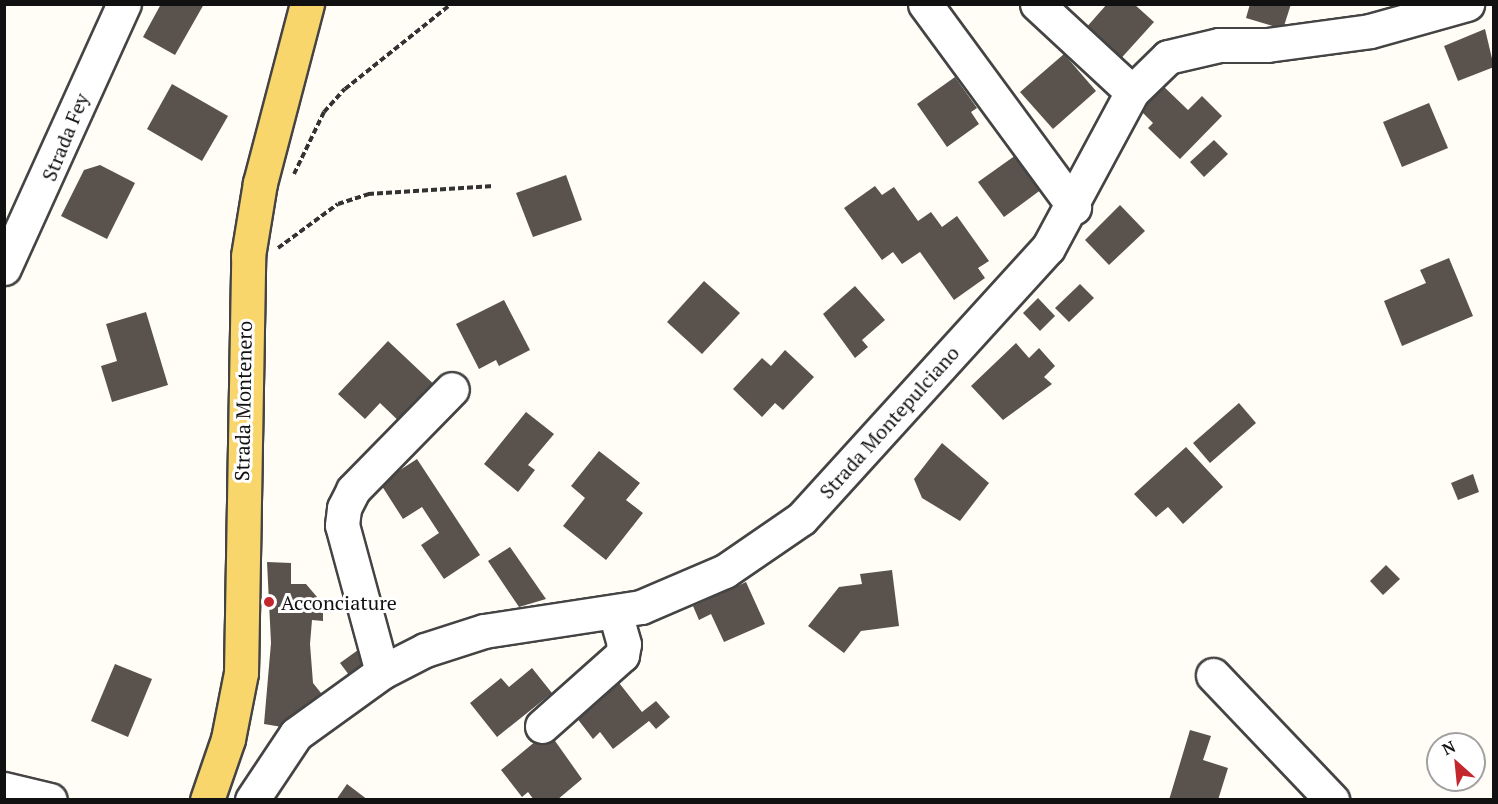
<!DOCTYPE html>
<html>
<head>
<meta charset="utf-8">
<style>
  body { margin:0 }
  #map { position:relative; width:1498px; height:804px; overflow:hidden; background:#fffdf5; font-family:"PT Serif",serif }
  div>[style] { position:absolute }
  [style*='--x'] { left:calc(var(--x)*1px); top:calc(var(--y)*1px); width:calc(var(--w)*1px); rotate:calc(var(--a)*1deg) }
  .building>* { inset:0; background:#5a524d }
  .path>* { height:4px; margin-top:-2px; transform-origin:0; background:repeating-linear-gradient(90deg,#333 0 6px,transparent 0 9px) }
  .roads { filter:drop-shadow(2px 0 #444) drop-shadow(-2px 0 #444) drop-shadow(0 2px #444) drop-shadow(0 -2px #444) }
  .minor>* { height:33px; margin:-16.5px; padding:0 16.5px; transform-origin:16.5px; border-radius:16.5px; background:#fff }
  .major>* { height:33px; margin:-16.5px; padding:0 16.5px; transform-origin:16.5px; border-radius:16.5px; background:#f9d66b }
  .dots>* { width:16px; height:16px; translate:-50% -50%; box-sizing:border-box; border:3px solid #fff; border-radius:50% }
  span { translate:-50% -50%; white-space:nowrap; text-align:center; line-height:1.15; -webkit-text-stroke:6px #fff; paint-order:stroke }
  .street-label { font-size:20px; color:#111 }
  .poi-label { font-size:20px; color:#111 }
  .left { translate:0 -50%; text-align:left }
  .frame { position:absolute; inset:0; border:6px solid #111; pointer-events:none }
  .north { position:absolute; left:1426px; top:732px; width:60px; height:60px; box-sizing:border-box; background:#fff; border:2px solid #a0a0a0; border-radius:50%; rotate:333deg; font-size:16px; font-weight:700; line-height:24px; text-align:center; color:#111 }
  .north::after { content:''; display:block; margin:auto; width:21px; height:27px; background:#c4262e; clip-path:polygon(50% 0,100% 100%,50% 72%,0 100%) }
</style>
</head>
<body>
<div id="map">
  <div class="building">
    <div style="clip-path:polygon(161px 4px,204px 4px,175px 55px,143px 37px)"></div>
    <div style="clip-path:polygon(1107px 4px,1134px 4px,1154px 22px,1115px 65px,1085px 29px)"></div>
    <div style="clip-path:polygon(1250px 4px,1291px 4px,1283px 29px,1246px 18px)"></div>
    <div style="clip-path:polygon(1485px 29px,1494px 67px,1458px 81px,1444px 46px)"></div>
    <div style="clip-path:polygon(1064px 54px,1096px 91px,1053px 129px,1020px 92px)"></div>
    <div style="clip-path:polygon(955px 77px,977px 108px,971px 112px,979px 124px,947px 147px,917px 104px)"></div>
    <div style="clip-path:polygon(1160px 83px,1188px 110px,1202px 96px,1222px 116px,1180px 159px,1148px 128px,1153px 123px,1137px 107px)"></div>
    <div style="clip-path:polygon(172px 84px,228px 116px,202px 161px,147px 129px)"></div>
    <div style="clip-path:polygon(1429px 103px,1448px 148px,1402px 167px,1383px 122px)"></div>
    <div style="clip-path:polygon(1214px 140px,1228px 154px,1204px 177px,1190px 162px)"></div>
    <div style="clip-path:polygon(1016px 155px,1042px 189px,1004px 217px,978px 182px)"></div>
    <div style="clip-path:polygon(100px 165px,135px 183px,107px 239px,61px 216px,84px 170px)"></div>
    <div style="clip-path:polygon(566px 175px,582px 220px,533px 237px,516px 193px)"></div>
    <div style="clip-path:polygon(875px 186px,882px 195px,894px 187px,918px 221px,931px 212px,942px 227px,957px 216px,989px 261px,978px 268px,985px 278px,954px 300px,920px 252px,902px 264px,893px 252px,882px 260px,844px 208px)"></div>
    <div style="clip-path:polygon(1120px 205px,1145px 231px,1109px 265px,1085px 240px)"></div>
    <div style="clip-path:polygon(1449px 258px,1473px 316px,1402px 346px,1384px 301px,1426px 283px,1420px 270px)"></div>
    <div style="clip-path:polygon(704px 281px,740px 313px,702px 354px,667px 322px)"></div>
    <div style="clip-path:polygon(1080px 284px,1094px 298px,1069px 322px,1055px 308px)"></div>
    <div style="clip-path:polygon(855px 286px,885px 320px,862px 340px,868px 347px,855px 358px,823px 314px)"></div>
    <div style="clip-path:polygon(1038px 298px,1055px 316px,1040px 331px,1023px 313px)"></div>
    <div style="clip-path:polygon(504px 300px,530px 350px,499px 366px,496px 360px,479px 369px,456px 324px)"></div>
    <div style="clip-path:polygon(146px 312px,168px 385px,112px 402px,101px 366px,117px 361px,106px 324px)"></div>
    <div style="clip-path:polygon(388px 341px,440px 390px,405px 427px,380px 403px,365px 419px,338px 394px)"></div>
    <div style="clip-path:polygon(1016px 343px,1029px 358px,1039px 348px,1055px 366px,1044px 377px,1052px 384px,1003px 420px,971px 386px)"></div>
    <div style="clip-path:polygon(785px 350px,814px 377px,783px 410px,775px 403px,762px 417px,733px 389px,762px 358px,771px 366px)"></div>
    <div style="clip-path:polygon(1239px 403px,1256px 423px,1210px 463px,1193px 443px)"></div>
    <div style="clip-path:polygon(526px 412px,554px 434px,528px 465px,535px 470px,518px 492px,484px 464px)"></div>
    <div style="clip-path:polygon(942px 443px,989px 483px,960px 521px,922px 498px,914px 479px)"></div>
    <div style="clip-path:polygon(1186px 447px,1223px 487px,1183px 524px,1168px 507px,1156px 517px,1134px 494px)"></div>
    <div style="clip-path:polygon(599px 451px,640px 483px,626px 500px,643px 513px,606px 560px,563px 526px,585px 498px,571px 486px)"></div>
    <div style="clip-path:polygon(417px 459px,480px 555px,444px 579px,421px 545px,439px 533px,422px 507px,403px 519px,380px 483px)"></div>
    <div style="clip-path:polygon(1473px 474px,1479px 492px,1458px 500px,1451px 483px)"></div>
    <div style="clip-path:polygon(510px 547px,546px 599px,519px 607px,488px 561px)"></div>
    <div style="clip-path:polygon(267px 562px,291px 563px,291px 584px,306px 584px,323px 604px,323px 621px,312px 620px,310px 644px,313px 683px,325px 698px,288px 728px,264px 724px,271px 643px)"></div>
    <div style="clip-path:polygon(1386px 565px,1400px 579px,1383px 595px,1370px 581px)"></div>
    <div style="clip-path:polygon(892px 570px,899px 626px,861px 631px,844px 653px,808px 626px,839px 587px,862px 584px,860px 574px)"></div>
    <div style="clip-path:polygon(746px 582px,765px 624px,724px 642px,711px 614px,699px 620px,693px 606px)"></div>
    <div style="clip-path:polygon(358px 650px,370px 667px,352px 679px,340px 663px)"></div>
    <div style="clip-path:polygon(115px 664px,152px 679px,128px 737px,91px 721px)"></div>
    <div style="clip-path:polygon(532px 668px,552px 693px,497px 737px,470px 703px,501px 678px,509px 687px)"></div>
    <div style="clip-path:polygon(616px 679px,642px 712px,656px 701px,670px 717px,656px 729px,649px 721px,613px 749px,600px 732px,593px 739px,573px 713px)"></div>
    <div style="clip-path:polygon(1190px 730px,1211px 736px,1203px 760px,1228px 768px,1218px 800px,1169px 800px)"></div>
    <div style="clip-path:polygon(548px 731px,582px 779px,557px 800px,534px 800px,528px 792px,522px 797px,501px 770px)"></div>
    <div style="clip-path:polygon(347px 784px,368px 800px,336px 800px)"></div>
  </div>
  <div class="path">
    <div style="--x:294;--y:174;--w:69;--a:-64.2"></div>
    <div style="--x:324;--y:112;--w:31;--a:-48"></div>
    <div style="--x:345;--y:89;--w:136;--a:-38.7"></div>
    <div style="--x:278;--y:248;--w:74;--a:-36.3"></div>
    <div style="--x:338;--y:204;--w:32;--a:-18"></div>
    <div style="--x:368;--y:194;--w:126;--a:-3.6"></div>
  </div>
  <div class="roads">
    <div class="minor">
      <div style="--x:925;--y:4;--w:252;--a:53.7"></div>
      <div style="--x:1037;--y:4;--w:129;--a:42.8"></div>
      <div style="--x:4;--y:268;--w:290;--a:-65.6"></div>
      <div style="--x:382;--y:672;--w:152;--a:-105.2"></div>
      <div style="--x:342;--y:525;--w:17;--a:-83"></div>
      <div style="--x:344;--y:508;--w:20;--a:-63"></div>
      <div style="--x:353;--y:490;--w:141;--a:-45.6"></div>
      <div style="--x:1213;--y:675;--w:173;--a:46.4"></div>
      <div style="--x:542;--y:726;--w:107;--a:-41.6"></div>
      <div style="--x:622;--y:655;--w:11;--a:-80"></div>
      <div style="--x:624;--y:644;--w:32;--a:-106"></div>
      <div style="--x:4;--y:789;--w:47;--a:13.4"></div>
      <div style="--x:252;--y:800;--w:79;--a:-56.3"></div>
      <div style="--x:296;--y:734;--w:106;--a:-35.8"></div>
      <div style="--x:382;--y:672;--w:48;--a:-27.1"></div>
      <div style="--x:425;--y:650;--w:62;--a:-17.9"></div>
      <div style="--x:484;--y:631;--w:159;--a:-8.7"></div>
      <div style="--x:641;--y:607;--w:91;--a:-23.2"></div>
      <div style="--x:725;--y:571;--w:93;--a:-34.5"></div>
      <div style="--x:802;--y:518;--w:365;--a:-47.7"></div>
      <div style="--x:1048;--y:248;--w:177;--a:-61.7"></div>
      <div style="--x:1132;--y:92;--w:50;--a:-44.2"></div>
      <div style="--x:1168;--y:57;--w:52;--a:-13.2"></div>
      <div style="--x:1219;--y:45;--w:48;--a:0"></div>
      <div style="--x:1267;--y:45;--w:104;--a:-7.7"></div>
      <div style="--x:1370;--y:31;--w:101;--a:-15.6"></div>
    </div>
    <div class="major">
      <div style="--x:207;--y:800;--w:65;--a:-71"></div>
      <div style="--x:228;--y:739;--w:67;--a:-78.9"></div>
      <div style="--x:241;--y:673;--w:417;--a:-89"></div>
      <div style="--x:248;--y:256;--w:74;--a:-80.7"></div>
      <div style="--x:260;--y:183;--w:185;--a:-75.3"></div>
    </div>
  </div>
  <div class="dots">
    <div style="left:269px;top:602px;background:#c4262e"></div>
  </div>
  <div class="street-label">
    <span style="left:65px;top:137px;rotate:-68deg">Strada Fey</span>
    <span style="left:243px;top:401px;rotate:-89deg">Strada Montenero</span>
    <span style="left:889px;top:422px;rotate:-48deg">Strada Montepulciano</span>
  </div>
  <div class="poi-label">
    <span class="left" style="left:281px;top:602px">Acconciature</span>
  </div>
  <div class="frame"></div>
  <div class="north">N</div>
</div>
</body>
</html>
